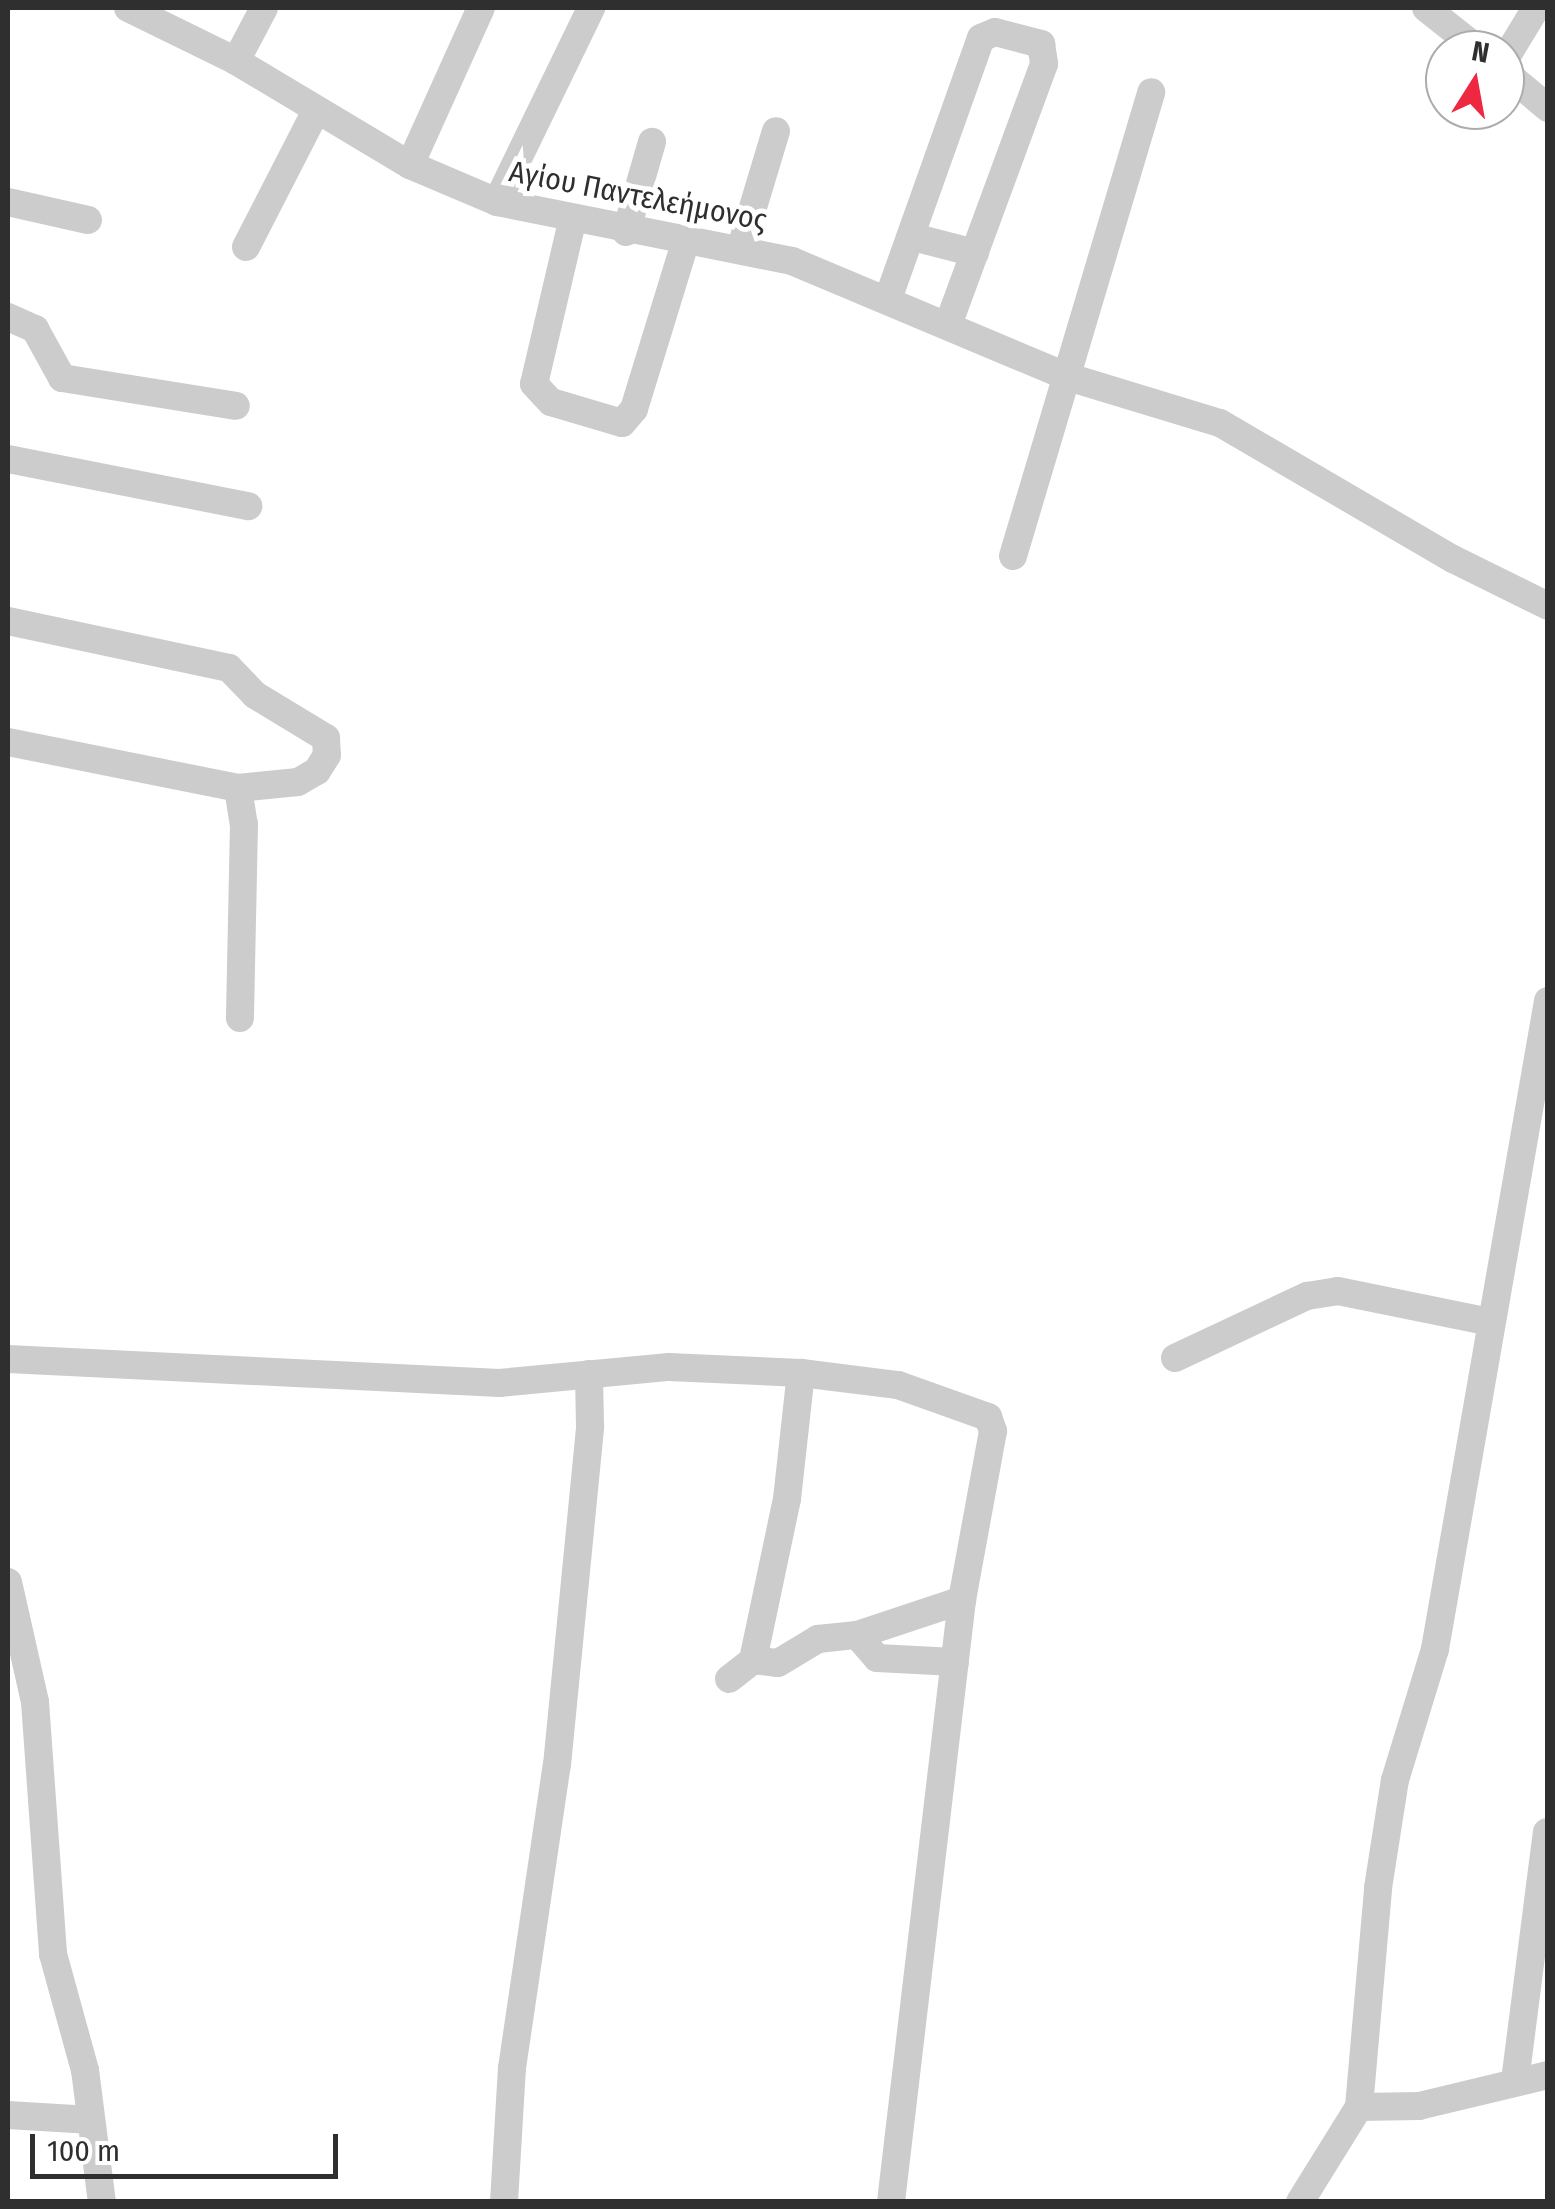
<!DOCTYPE html>
<html>
<head>
<meta charset="utf-8">
<style>
  body { margin:0 }
  #map { position:relative; width:1555px; height:2209px; overflow:hidden; background:#fff; font-family:"Fira Sans Condensed",sans-serif }
  div>[style] { position:absolute }
  [style*='--x'] { left:calc(var(--x)*1px); top:calc(var(--y)*1px); width:calc(var(--w)*1px); rotate:calc(var(--a)*1deg) }
  .minor>* { height:28px; margin:-14px; padding:0 14px; transform-origin:14px; border-radius:14px; background:#ccc }
  span { translate:-50% -50%; white-space:nowrap; text-align:center; line-height:1.15; -webkit-text-stroke:10px #fff; paint-order:stroke }
  .street-label { font-size:30px; color:#2f2f2f }
  .frame { position:absolute; inset:0; border:10px solid #2f2f2f; pointer-events:none }
  .north { position:absolute; left:1425px; top:30px; width:100px; height:100px; box-sizing:border-box; background:#fff; border:2px solid #acacac; border-radius:50%; rotate:11deg; font-size:28px; font-weight:700; line-height:40px; text-align:center; color:#2f2f2f }
  .north::after { content:''; display:block; margin:auto; width:35px; height:45px; background:#ef2841; clip-path:polygon(50% 0,100% 100%,50% 72%,0 100%) }
  .scale { position:absolute; left:30px; top:2134px; width:308px; height:45px; box-sizing:border-box; border:5px solid #2f2f2f; border-top:0; padding-left:12px; font-size:30px; line-height:35px; white-space:nowrap; color:#2f2f2f; -webkit-text-stroke:8px #fff; paint-order:stroke }
</style>
</head>
<body>
<div id="map">
  <div class="minor">
    <div style="--x:128;--y:8;--w:120;--a:26.1"></div>
    <div style="--x:236;--y:61;--w:203;--a:30.9"></div>
    <div style="--x:410;--y:165;--w:95;--a:23"></div>
    <div style="--x:497;--y:202;--w:301;--a:11.3"></div>
    <div style="--x:792;--y:261;--w:296;--a:22.8"></div>
    <div style="--x:1065;--y:376;--w:162;--a:16.9"></div>
    <div style="--x:1220;--y:423;--w:270;--a:30.3"></div>
    <div style="--x:1453;--y:559;--w:106;--a:26.3"></div>
    <div style="--x:1426;--y:8;--w:68;--a:38.4"></div>
    <div style="--x:1505;--y:59;--w:60;--a:-58.7"></div>
    <div style="--x:236;--y:61;--w:60;--a:-62.2"></div>
    <div style="--x:1505;--y:72;--w:56;--a:39.9"></div>
    <div style="--x:410;--y:165;--w:172;--a:-65.7"></div>
    <div style="--x:8;--y:202;--w:82;--a:12.7"></div>
    <div style="--x:497;--y:202;--w:216;--a:-64.1"></div>
    <div style="--x:572;--y:222;--w:166;--a:103.2"></div>
    <div style="--x:534;--y:384;--w:25;--a:47"></div>
    <div style="--x:551;--y:402;--w:74;--a:16.5"></div>
    <div style="--x:622;--y:423;--w:18;--a:-49"></div>
    <div style="--x:634;--y:409;--w:177;--a:-72.9"></div>
    <div style="--x:626;--y:232;--w:94;--a:-73.9"></div>
    <div style="--x:913;--y:237;--w:64;--a:14.5"></div>
    <div style="--x:246;--y:247;--w:151;--a:-62.8"></div>
    <div style="--x:741;--y:247;--w:121;--a:-73.2"></div>
    <div style="--x:888;--y:299;--w:277;--a:-70.4"></div>
    <div style="--x:981;--y:38;--w:15;--a:-23"></div>
    <div style="--x:995;--y:32;--w:48;--a:14.6"></div>
    <div style="--x:1041;--y:44;--w:20;--a:81"></div>
    <div style="--x:1044;--y:64;--w:275;--a:110.2"></div>
    <div style="--x:8;--y:317;--w:30;--a:24"></div>
    <div style="--x:35;--y:329;--w:56;--a:61.1"></div>
    <div style="--x:62;--y:378;--w:176;--a:9.1"></div>
    <div style="--x:8;--y:459;--w:245;--a:11.1"></div>
    <div style="--x:1013;--y:556;--w:484;--a:-73.4"></div>
    <div style="--x:8;--y:621;--w:226;--a:12"></div>
    <div style="--x:229;--y:668;--w:37;--a:46"></div>
    <div style="--x:255;--y:695;--w:83;--a:31.2"></div>
    <div style="--x:326;--y:738;--w:17;--a:87"></div>
    <div style="--x:327;--y:755;--w:19;--a:122"></div>
    <div style="--x:317;--y:771;--w:22;--a:150"></div>
    <div style="--x:298;--y:782;--w:60;--a:174.3"></div>
    <div style="--x:8;--y:742;--w:235;--a:11.3"></div>
    <div style="--x:238;--y:788;--w:36;--a:81"></div>
    <div style="--x:244;--y:824;--w:194;--a:91.2"></div>
    <div style="--x:1175;--y:1358;--w:146;--a:-25.2"></div>
    <div style="--x:1307;--y:1296;--w:31;--a:-9"></div>
    <div style="--x:1338;--y:1291;--w:156;--a:11.5"></div>
    <div style="--x:8;--y:1359;--w:492;--a:2.8"></div>
    <div style="--x:499;--y:1383;--w:171;--a:-5.4"></div>
    <div style="--x:669;--y:1367;--w:132;--a:2.6"></div>
    <div style="--x:801;--y:1373;--w:98;--a:7.1"></div>
    <div style="--x:898;--y:1385;--w:96;--a:19.6"></div>
    <div style="--x:988;--y:1417;--w:15;--a:70"></div>
    <div style="--x:993;--y:1431;--w:172;--a:100.4"></div>
    <div style="--x:962;--y:1600;--w:606;--a:96.73"></div>
    <div style="--x:8;--y:1582;--w:123;--a:77.3"></div>
    <div style="--x:35;--y:1702;--w:253;--a:85.9"></div>
    <div style="--x:53;--y:1954;--w:120;--a:74.6"></div>
    <div style="--x:85;--y:2070;--w:133;--a:82.7"></div>
    <div style="--x:857;--y:1635;--w:30;--a:49"></div>
    <div style="--x:877;--y:1658;--w:78;--a:2.9"></div>
    <div style="--x:753;--y:1660;--w:25;--a:7"></div>
    <div style="--x:778;--y:1663;--w:47;--a:-31"></div>
    <div style="--x:818;--y:1639;--w:39;--a:-6"></div>
    <div style="--x:857;--y:1635;--w:111;--a:-18.4"></div>
    <div style="--x:729;--y:1679;--w:31;--a:-38"></div>
    <div style="--x:753;--y:1660;--w:165;--a:-78.1"></div>
    <div style="--x:787;--y:1499;--w:127;--a:-83.7"></div>
    <div style="--x:1515;--y:2081;--w:251;--a:-82.7"></div>
    <div style="--x:1359;--y:2107;--w:60;--a:-1"></div>
    <div style="--x:1419;--y:2106;--w:133;--a:-13.5"></div>
    <div style="--x:8;--y:2115;--w:83;--a:3.4"></div>
    <div style="--x:504;--y:2202;--w:134;--a:-86.6"></div>
    <div style="--x:512;--y:2068;--w:306;--a:-81.6"></div>
    <div style="--x:557;--y:1765;--w:341;--a:-84.4"></div>
    <div style="--x:590;--y:1426;--w:52;--a:-91.1"></div>
    <div style="--x:1300;--y:2202;--w:112;--a:-58.2"></div>
    <div style="--x:1359;--y:2107;--w:220;--a:-85"></div>
    <div style="--x:1378;--y:1888;--w:109;--a:-81.1"></div>
    <div style="--x:1395;--y:1780;--w:137;--a:-73"></div>
    <div style="--x:1435;--y:1649;--w:658;--a:-80.11"></div>
  </div>
  <div class="street-label">
    <span style="left:638px;top:196px;rotate:11deg">Αγίου Παντελεήμονος</span>
  </div>
  <div class="frame"></div>
  <div class="north">N</div>
  <div class="scale">100 m</div>
</div>
</body>
</html>
